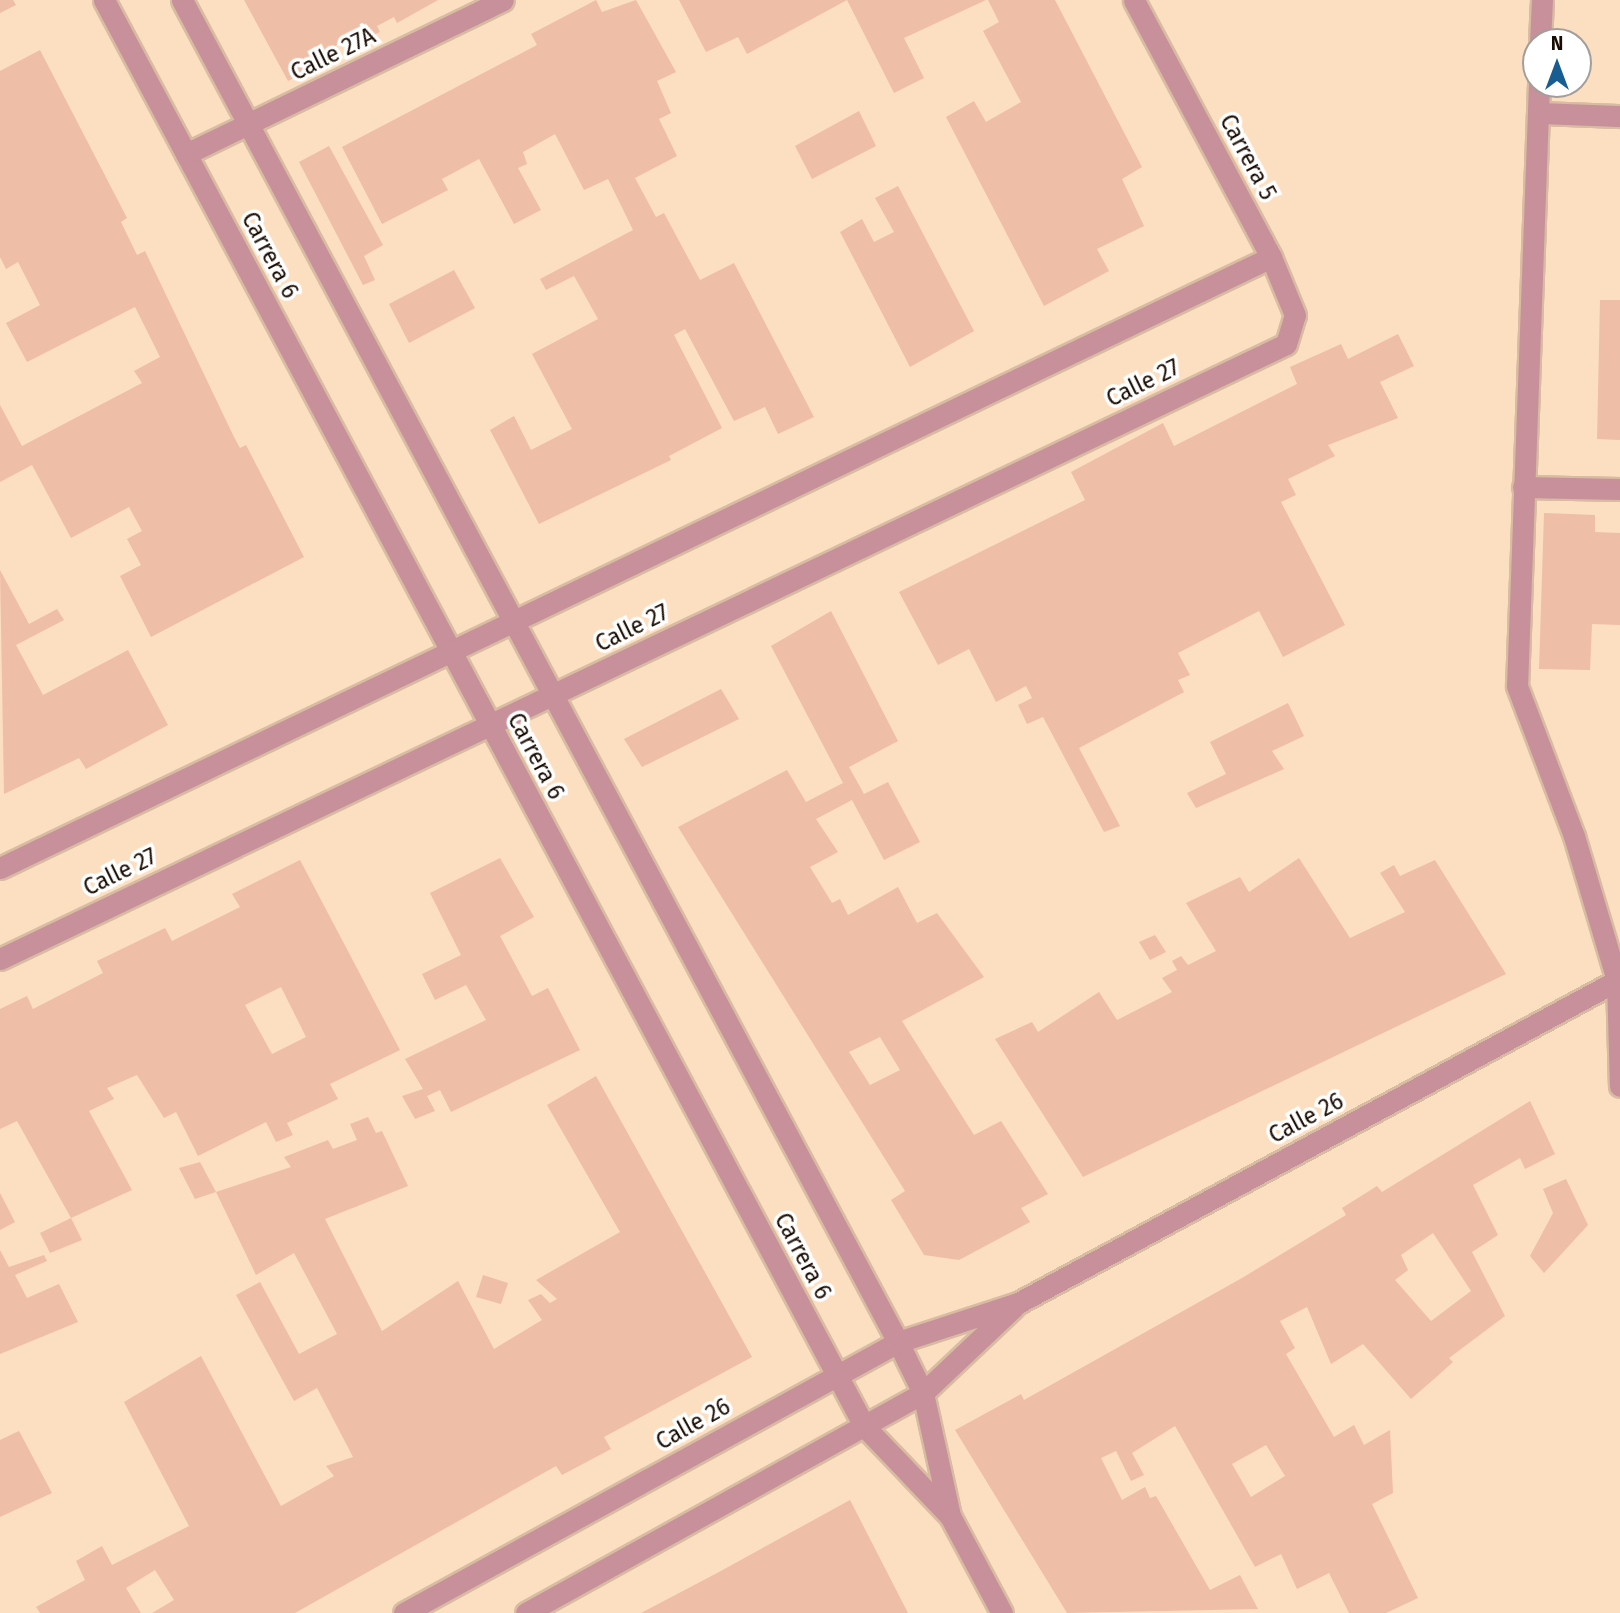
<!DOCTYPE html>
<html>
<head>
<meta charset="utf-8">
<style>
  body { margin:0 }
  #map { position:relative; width:1620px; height:1613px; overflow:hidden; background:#fcdec0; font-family:"Fira Sans",sans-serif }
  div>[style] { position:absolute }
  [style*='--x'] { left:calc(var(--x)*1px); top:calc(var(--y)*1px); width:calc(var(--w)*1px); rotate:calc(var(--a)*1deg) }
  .building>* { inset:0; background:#efbea7 }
  .roads { filter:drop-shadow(2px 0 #d8bca2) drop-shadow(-2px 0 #d8bca2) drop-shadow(0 2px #d8bca2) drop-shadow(0 -2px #d8bca2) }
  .minor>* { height:21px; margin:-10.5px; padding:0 10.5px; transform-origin:10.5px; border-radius:10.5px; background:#c8909a }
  span { translate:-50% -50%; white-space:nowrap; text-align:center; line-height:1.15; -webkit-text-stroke:7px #fff; paint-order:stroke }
  .street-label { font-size:23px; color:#190c02 }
  .north { position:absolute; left:1522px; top:28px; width:70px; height:70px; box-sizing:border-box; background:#fff; border:2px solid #a39e9a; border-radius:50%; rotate:0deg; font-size:19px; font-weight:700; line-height:28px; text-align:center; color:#190c02 }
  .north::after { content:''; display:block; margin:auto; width:24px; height:32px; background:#185d91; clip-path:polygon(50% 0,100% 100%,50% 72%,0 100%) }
</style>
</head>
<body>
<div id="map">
  <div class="building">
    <div style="clip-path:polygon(0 0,13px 0,16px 5px,0 13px)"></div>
    <div style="clip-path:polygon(244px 0,438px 0,397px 23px,394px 17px,377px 26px,380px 32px,352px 46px,349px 38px,318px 56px,323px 63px,288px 81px)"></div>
    <div style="clip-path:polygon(596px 0,602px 12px,636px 0,676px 72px,657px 81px,671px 113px,659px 119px,677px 156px,635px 178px,656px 217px,664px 213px,700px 280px,734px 263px,814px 417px,778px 434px,765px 407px,734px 421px,685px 329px,674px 335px,722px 428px,669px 456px,671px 460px,539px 524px,490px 430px,514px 416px,531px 450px,572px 429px,532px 354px,598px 319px,574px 276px,546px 290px,540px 279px,633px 230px,608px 179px,584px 190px,555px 134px,523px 152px,527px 164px,518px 168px,541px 210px,514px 224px,479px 159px,442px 179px,448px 190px,382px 224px,342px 147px,537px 45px,531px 34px)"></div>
    <div style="clip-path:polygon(679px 0,986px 0,904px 38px,924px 78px,894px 93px,847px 0,747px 54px,738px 37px,706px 52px)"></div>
    <div style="clip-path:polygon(988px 0,1055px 0,1142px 167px,1122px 179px,1144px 226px,1097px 249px,1109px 271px,1044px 306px,946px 117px,974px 101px,986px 122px,1021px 102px,983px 31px,999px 22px)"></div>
    <div style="clip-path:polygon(40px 50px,127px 218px,121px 222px,137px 255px,145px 251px,234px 437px,240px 448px,246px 445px,304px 557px,151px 637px,120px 576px,141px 565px,127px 539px,142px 531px,129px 507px,71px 538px,32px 465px,0 482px,0 405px,22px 446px,142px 383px,134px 371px,160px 357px,135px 307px,27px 362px,6px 323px,40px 305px,18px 262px,6px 269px,0 257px,0 71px)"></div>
    <div style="clip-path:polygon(859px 111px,876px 146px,812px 179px,795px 146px)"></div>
    <div style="clip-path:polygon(329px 146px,383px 245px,364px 256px,375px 280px,363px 285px,299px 162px)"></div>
    <div style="clip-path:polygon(898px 186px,974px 331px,910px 367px,840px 232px,862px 219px,874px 242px,894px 232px,875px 198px)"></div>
    <div style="clip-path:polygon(454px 270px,475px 308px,409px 343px,389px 304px)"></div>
    <div style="clip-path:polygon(1600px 300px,1620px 300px,1620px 440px,1597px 439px)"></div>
    <div style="clip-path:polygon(1398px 334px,1414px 366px,1380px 382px,1398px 418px,1328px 445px,1335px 456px,1288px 479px,1296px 495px,1281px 502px,1345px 625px,1283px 657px,1259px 611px,1178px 653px,1190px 675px,1178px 680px,1184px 692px,1079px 748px,1120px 826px,1104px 832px,1043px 717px,1027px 724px,1018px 705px,1032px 698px,1026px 686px,996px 702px,969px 649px,938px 665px,899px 592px,1085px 500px,1071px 472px,1163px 423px,1174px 446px,1297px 384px,1290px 367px,1341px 344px,1348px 359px)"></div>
    <div style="clip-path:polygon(1544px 513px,1595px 515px,1595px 532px,1620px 533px,1620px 625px,1592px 624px,1590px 670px,1539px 669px)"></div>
    <div style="clip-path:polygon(0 570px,29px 624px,57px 609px,64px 620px,16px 645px,43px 695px,128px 650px,168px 725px,86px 769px,79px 758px,4px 794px)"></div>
    <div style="clip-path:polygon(evenodd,831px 611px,898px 741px,849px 767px,864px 794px,888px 782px,920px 842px,884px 860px,852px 800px,816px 819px,838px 852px,810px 867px,832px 903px,840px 899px,848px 915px,898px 887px,917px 923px,937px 913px,984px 977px,902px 1021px,974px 1135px,1001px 1121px,1048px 1194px,1021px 1208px,1030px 1222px,959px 1260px,924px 1255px,891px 1200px,905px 1191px,678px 827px,787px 770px,806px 802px,843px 783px,771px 646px,831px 611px,880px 1037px,900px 1070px,870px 1085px,849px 1052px,880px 1037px)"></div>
    <div style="clip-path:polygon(721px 689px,739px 719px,642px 767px,624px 739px)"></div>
    <div style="clip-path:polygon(1288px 703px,1304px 736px,1272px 751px,1284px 769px,1196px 808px,1187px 793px,1226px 774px,1210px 742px)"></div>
    <div style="clip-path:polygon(500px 858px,534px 917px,500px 936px,532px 996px,548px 988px,580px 1050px,451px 1112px,440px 1090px,427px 1096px,435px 1111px,415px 1119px,402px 1096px,423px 1089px,405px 1059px,486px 1020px,466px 985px,435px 1000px,422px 974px,461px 955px,430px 893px)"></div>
    <div style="clip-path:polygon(1299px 858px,1350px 938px,1405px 912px,1380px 873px,1394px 865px,1400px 876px,1435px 860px,1506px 974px,1083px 1177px,995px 1039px,1032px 1022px,1038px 1032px,1099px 992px,1117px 1020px,1172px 992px,1162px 978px,1177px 970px,1172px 961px,1181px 956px,1188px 965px,1216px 951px,1186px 903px,1240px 877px,1249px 892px)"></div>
    <div style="clip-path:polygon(evenodd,300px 860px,400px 1050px,330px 1084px,338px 1099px,287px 1123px,293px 1135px,276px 1142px,266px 1122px,198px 1156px,176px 1112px,164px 1118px,137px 1075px,107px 1088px,114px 1099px,89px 1111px,132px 1190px,71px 1218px,17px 1121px,0 1129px,0 1009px,27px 996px,33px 1009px,103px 973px,97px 961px,165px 928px,172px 941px,240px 907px,232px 894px,300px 860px,281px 987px,306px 1037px,272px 1054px,245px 1005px,281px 987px)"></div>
    <div style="clip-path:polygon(1155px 935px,1166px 952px,1150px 960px,1139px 942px)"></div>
    <div style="clip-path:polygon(596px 1076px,752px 1357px,604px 1437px,611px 1449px,562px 1475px,556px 1466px,295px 1613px,152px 1613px,174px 1600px,155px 1570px,126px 1588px,141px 1613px,40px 1613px,36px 1607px,85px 1580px,76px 1561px,102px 1546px,112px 1565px,189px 1526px,124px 1402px,201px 1356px,281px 1506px,334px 1476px,326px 1466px,353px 1457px,317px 1388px,294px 1401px,236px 1295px,260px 1282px,299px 1354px,337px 1334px,294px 1253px,256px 1275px,216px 1192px,291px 1167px,284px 1157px,328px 1140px,333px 1149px,357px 1140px,350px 1124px,368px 1117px,376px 1133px,382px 1131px,408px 1186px,325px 1219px,382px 1331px,458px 1281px,494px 1349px,542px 1320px,528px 1300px,541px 1294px,550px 1303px,557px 1299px,536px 1280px,620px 1232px,547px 1105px)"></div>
    <div style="clip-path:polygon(evenodd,1530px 1101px,1555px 1154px,1525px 1169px,1520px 1158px,1473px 1185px,1498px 1235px,1472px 1252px,1505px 1316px,1449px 1358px,1453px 1362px,1434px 1379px,1411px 1399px,1363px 1344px,1331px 1364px,1307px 1307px,1280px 1321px,1295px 1348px,1286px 1354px,1334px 1437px,1354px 1425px,1364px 1445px,1390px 1430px,1393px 1493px,1372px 1504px,1418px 1598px,1386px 1613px,1349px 1613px,1329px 1573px,1297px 1589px,1281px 1554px,1255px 1567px,1175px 1426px,1132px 1453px,1144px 1475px,1131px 1481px,1116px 1451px,1101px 1458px,1122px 1500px,1145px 1487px,1150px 1498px,1156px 1496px,1210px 1590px,1240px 1575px,1258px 1609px,1067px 1613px,955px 1430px,1021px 1394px,1024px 1400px,1242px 1278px,1346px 1215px,1342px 1208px,1377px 1186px,1382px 1192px,1530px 1101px,1433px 1233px,1471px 1291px,1431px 1321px,1395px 1280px,1408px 1270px,1401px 1255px,1433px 1233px,1530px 1101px,1266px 1445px,1285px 1476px,1251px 1497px,1232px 1464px,1266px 1445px)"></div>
    <div style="clip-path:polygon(200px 1162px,216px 1192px,195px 1199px,179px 1168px)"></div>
    <div style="clip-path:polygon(1566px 1179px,1588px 1225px,1544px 1273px,1530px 1256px,1553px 1213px,1543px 1189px)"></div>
    <div style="clip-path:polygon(0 1193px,15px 1222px,0 1230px)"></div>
    <div style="clip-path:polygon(71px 1218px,82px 1240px,50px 1253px,40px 1233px)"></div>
    <div style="clip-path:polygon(0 1250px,9px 1267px,44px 1255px,47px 1261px,15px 1275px,27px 1298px,59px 1284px,78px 1322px,0 1354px)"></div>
    <div style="clip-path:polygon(483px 1275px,508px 1283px,501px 1304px,476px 1297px)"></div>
    <div style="clip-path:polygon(19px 1431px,52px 1493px,0 1517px,0 1440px)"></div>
    <div style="clip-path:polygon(850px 1500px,908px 1613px,641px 1613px,719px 1572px)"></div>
  </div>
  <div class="roads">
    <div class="minor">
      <div style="--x:104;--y:0;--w:1616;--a:61.94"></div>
      <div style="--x:864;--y:1426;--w:124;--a:46.3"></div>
      <div style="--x:182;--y:0;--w:1521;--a:61.92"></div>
      <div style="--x:898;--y:1342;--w:57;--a:63.9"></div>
      <div style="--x:923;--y:1393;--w:126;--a:77.6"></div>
      <div style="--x:950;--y:1516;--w:110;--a:61.8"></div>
      <div style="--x:1540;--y:42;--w:42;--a:-87.3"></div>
      <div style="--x:1539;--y:84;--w:602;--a:92.09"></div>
      <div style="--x:1517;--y:686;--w:160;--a:69.2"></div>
      <div style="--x:1574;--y:836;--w:150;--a:73.4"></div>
      <div style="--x:1617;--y:980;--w:106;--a:88.4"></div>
      <div style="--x:1538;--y:113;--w:82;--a:2.1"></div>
      <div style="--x:186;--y:154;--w:352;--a:-25.9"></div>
      <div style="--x:1523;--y:487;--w:97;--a:1.2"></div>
      <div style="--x:0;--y:868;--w:1410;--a:-25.67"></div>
      <div style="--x:0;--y:959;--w:1425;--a:-25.56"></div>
      <div style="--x:1286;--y:344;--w:30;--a:-73"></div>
      <div style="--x:1295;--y:315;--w:63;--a:-112.5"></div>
      <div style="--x:1271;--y:257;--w:291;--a:-118.1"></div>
      <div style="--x:404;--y:1613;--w:563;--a:-28.75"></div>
      <div style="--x:898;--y:1342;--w:126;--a:-18"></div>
      <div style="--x:1018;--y:1303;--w:684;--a:-28.29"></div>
      <div style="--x:526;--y:1613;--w:454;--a:-29"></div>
      <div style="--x:923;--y:1393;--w:125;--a:-43.4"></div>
    </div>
  </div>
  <div class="street-label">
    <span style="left:333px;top:54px;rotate:-26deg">Calle 27A</span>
    <span style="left:1248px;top:157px;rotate:62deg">Carrera 5</span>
    <span style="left:270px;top:255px;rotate:62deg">Carrera 6</span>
    <span style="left:1143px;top:383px;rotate:-26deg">Calle 27</span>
    <span style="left:632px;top:628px;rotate:-26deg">Calle 27</span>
    <span style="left:536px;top:756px;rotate:62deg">Carrera 6</span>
    <span style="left:120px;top:872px;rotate:-26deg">Calle 27</span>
    <span style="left:1306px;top:1118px;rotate:-28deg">Calle 26</span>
    <span style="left:803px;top:1256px;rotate:62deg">Carrera 6</span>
    <span style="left:693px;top:1424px;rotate:-29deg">Calle 26</span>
  </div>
  <div class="north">N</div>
</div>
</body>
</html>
